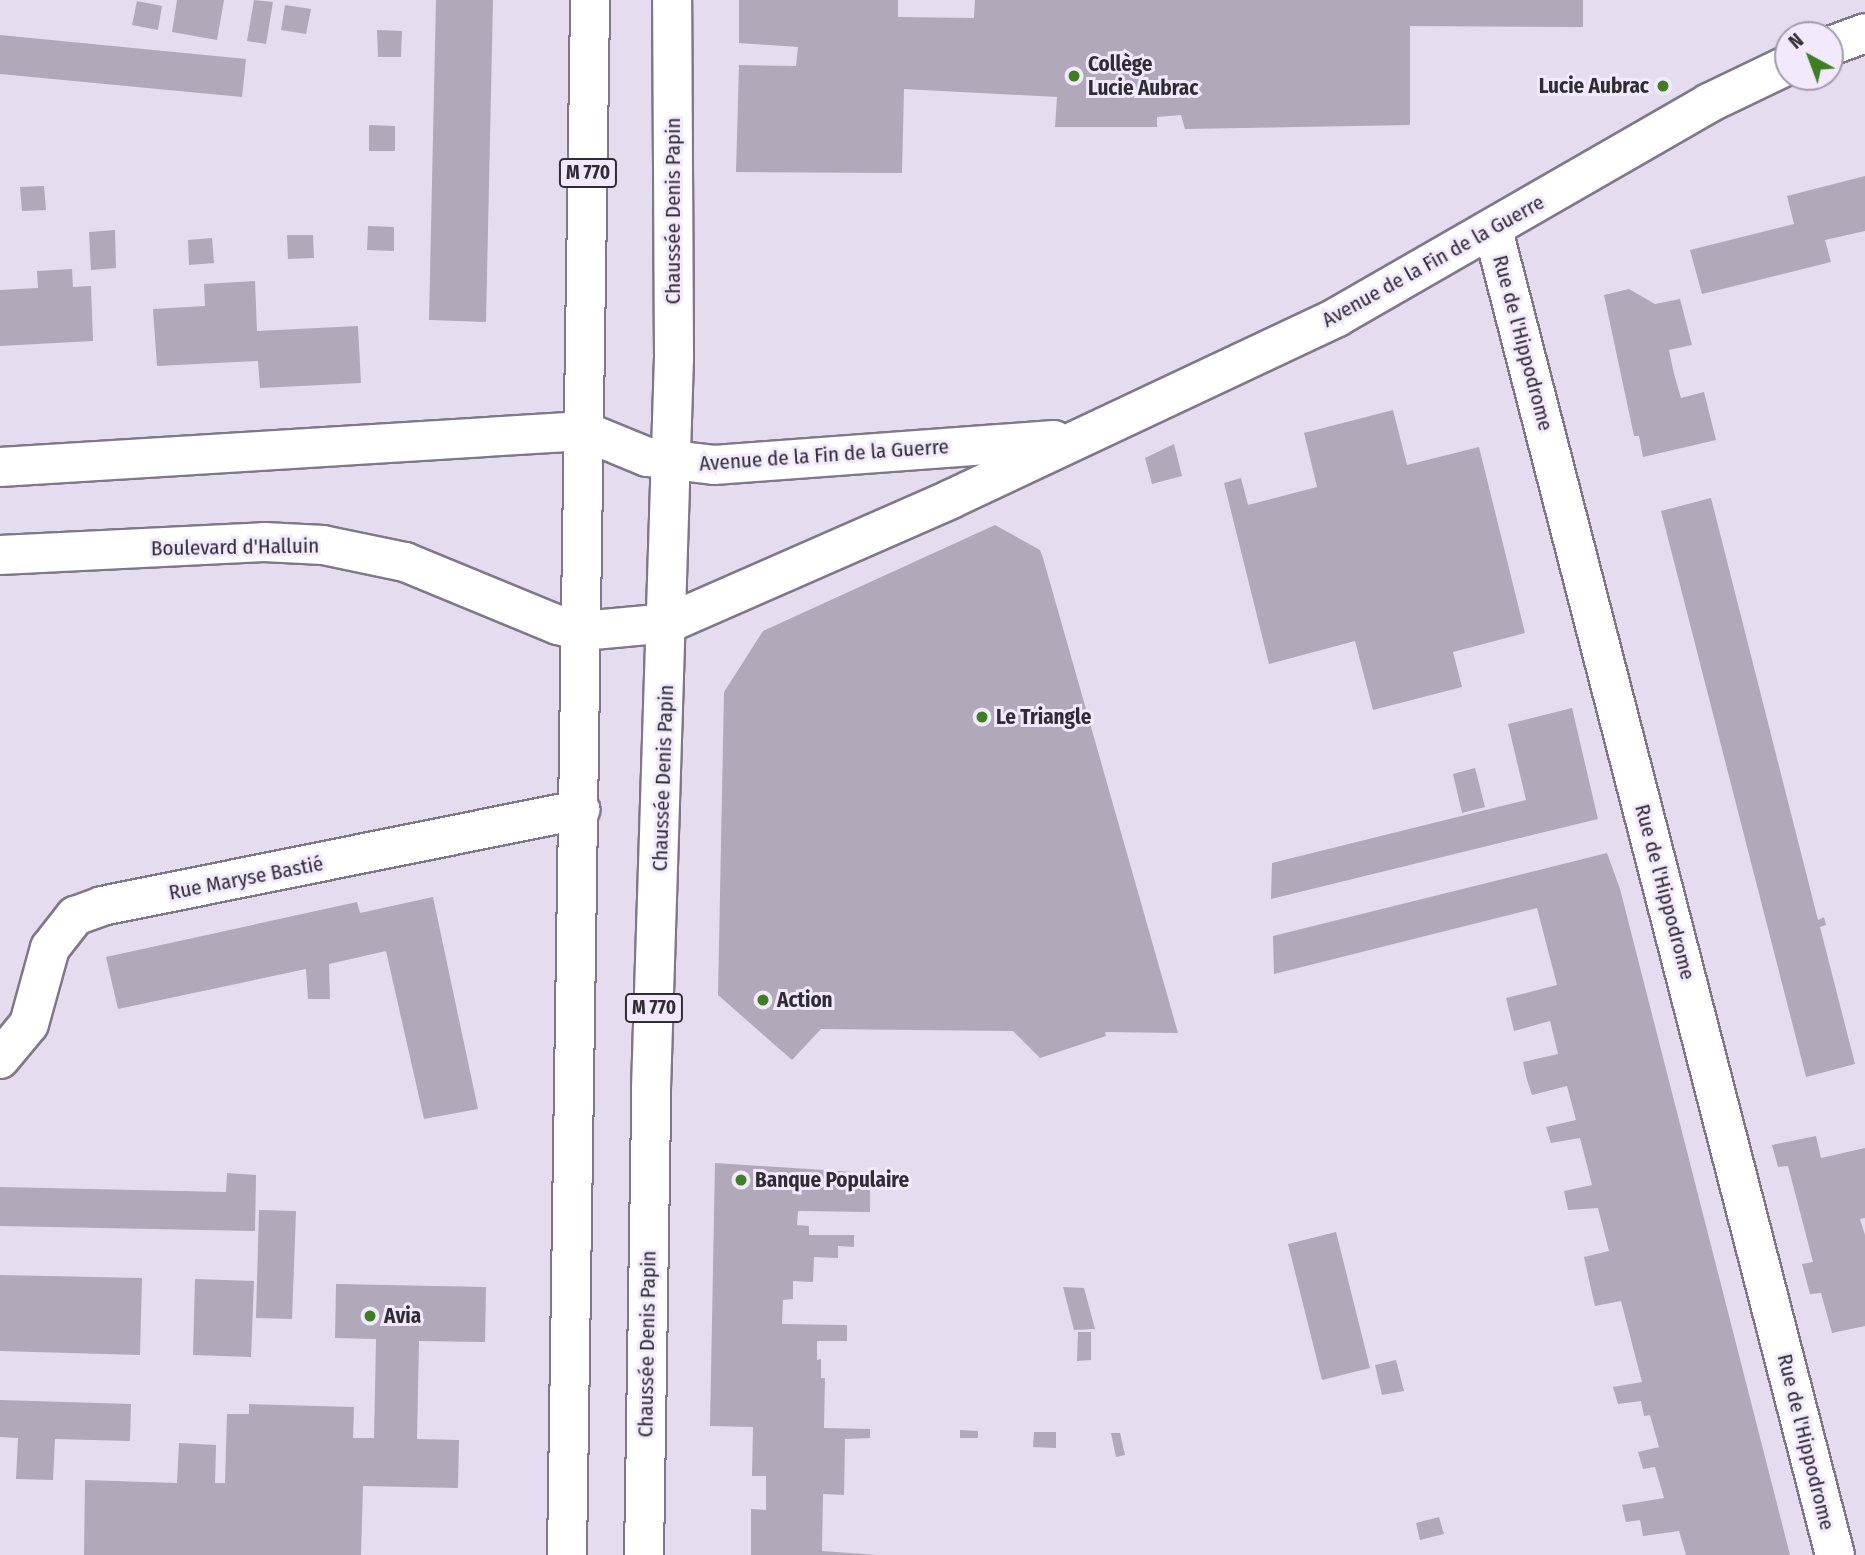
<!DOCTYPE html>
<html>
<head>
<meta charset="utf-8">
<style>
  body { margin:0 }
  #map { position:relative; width:1865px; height:1555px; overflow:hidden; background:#e5dcef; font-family:"Fira Sans Condensed",sans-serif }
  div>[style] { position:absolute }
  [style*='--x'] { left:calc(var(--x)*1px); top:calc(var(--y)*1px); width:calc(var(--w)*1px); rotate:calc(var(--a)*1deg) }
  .building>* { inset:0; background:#b1a8ba }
  .roads { filter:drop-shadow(2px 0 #807889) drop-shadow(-2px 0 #807889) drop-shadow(0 2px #807889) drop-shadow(0 -2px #807889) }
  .street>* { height:38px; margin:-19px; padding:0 19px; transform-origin:19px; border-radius:19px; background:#fff }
  .secondary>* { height:38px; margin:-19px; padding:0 19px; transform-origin:19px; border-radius:19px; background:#fff }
  .primary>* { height:38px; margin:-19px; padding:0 19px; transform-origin:19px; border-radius:19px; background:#fff }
  .dots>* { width:19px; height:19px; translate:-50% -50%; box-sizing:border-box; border:4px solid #f2e9fd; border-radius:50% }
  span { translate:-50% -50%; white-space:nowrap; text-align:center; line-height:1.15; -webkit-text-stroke:6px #f2e9fd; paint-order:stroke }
  .shield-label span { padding:2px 5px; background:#f2e9fd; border:2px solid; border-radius:5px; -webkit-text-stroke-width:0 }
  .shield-label { font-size:19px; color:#2f2c33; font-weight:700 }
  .poi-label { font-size:21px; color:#2f2c33; font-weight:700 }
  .left { translate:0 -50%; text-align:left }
  .right { translate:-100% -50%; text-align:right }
  .street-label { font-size:21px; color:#2f2c33 }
  .north { position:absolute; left:1774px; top:21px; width:70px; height:70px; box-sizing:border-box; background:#f2e9fd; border:2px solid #a49dac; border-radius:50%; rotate:319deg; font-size:19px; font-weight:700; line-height:28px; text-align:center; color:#2f2c33 }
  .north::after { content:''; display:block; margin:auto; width:24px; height:32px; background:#3d8022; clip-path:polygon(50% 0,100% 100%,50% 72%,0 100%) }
</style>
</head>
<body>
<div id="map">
  <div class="building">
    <div style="clip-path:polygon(177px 0,224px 0,217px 40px,172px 32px)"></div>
    <div style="clip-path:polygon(254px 0,273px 2px,266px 44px,247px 41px)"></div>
    <div style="clip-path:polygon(436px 0,493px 0,486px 322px,429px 320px)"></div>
    <div style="clip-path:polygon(739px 0,898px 0,898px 17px,974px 18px,975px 0,1583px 0,1583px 27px,1410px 26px,1410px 125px,1185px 129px,1181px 115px,1157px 117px,1157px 127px,1055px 127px,1057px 97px,904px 89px,902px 173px,736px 172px,739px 65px,796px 66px,798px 47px,739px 43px)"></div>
    <div style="clip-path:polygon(137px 1px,162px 6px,158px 30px,132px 25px)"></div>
    <div style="clip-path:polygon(285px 5px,311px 9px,306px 34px,281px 30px)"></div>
    <div style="clip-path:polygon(377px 30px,402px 31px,401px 57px,378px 57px)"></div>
    <div style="clip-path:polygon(0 35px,246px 59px,242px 97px,0 74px)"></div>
    <div style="clip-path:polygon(369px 125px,395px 126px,395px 151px,369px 151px)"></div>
    <div style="clip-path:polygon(1865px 176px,1865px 231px,1825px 240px,1831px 262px,1702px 294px,1690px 250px,1794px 224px,1787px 196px)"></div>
    <div style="clip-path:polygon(44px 186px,46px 210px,22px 211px,20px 187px)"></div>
    <div style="clip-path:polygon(368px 226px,394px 227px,394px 251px,367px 250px)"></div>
    <div style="clip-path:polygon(115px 230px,116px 268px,91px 270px,89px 232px)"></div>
    <div style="clip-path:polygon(287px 235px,313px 235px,314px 258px,288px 259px)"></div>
    <div style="clip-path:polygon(212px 238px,214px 263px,189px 265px,188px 240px)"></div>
    <div style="clip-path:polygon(72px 269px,73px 287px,91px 286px,93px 341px,0 346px,0 290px,38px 288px,37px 271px)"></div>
    <div style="clip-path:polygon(255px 281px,257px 331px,358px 326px,361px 383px,260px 388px,258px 361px,157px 366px,153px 309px,205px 306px,204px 284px)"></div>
    <div style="clip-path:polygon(1629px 289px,1655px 304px,1680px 299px,1692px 345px,1669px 350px,1674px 374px,1681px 398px,1704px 392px,1716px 440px,1643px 457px,1639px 436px,1634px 436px,1604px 295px)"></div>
    <div style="clip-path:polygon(1393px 410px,1407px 465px,1479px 447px,1525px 633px,1453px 652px,1462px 687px,1373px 710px,1355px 641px,1269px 664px,1224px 483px,1241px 478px,1248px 505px,1317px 487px,1304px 433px)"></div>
    <div style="clip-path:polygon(1174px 444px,1182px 476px,1152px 484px,1145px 458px)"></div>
    <div style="clip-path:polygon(1711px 498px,1818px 920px,1824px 917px,1826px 925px,1820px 927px,1855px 1064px,1806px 1077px,1661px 511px)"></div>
    <div style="clip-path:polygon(995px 525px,1040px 550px,1043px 558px,1178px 1033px,1105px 1032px,1106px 1036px,1040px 1058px,1013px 1031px,821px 1029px,792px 1060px,718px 995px,724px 692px,763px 631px)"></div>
    <div style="clip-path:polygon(1572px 708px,1598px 819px,1271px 899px,1272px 863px,1526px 800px,1508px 724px)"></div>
    <div style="clip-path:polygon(1475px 768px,1485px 807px,1462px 813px,1453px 774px)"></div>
    <div style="clip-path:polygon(1607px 853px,1620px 889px,1790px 1555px,1686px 1555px,1679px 1531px,1643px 1536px,1640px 1520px,1626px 1522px,1622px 1505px,1664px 1498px,1655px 1467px,1643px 1469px,1638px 1452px,1659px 1447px,1650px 1415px,1644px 1416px,1641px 1401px,1618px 1404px,1613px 1387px,1642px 1382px,1621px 1301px,1595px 1306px,1591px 1289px,1584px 1257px,1609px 1251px,1598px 1208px,1568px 1210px,1564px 1191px,1592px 1185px,1580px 1138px,1551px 1143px,1546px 1127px,1576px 1120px,1567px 1086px,1532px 1095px,1527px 1080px,1523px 1062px,1558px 1054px,1550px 1021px,1514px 1031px,1506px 998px,1557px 985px,1537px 908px,1274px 974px,1273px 936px)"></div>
    <div style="clip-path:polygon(433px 897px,478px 1109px,424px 1119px,386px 951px,329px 964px,330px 999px,308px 999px,306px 969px,118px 1009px,106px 957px,357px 902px,360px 913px)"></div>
    <div style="clip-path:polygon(1816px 1136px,1821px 1158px,1865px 1148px,1865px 1218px,1860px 1219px,1865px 1235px,1865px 1326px,1832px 1333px,1821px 1293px,1810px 1294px,1802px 1264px,1813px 1262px,1788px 1166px,1778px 1167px,1772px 1145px)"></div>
    <div style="clip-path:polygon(715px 1163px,870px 1173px,870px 1212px,798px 1211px,797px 1225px,809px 1226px,809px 1235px,854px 1235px,854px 1247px,838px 1246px,838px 1258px,814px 1257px,813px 1282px,793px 1281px,793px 1299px,783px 1300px,782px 1324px,847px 1325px,847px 1341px,817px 1341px,817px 1360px,821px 1359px,821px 1378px,825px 1378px,824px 1428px,870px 1429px,870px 1438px,845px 1439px,844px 1495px,823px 1494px,822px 1551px,877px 1555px,751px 1555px,751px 1509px,766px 1510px,766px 1476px,752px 1476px,753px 1427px,710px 1426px)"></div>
    <div style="clip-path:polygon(227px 1173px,256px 1175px,255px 1231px,0 1226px,0 1187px,226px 1192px)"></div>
    <div style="clip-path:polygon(259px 1210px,296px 1211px,292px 1319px,256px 1318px)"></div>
    <div style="clip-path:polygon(1336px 1232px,1370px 1368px,1322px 1380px,1288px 1244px)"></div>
    <div style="clip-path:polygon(0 1275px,142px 1278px,140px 1355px,0 1351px)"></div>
    <div style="clip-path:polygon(195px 1279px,254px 1281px,251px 1357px,193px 1355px)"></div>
    <div style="clip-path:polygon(336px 1284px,486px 1287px,485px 1342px,419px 1341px,417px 1439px,459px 1440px,458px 1488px,363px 1486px,361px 1555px,84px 1555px,85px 1480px,177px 1483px,179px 1443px,216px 1445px,215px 1483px,225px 1483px,227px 1414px,249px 1414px,249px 1404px,354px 1407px,353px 1438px,374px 1438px,376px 1339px,335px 1338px)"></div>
    <div style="clip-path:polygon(1063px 1287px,1084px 1288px,1095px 1329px,1074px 1330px)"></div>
    <div style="clip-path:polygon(1078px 1332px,1091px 1332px,1091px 1360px,1077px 1361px)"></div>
    <div style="clip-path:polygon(1396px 1360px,1404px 1391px,1382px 1395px,1375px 1365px)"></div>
    <div style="clip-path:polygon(0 1400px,131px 1404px,130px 1441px,55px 1439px,53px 1480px,16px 1479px,18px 1438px,0 1437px)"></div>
    <div style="clip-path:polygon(960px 1430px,978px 1431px,978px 1438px,960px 1438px)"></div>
    <div style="clip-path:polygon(1034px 1432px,1056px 1432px,1056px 1448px,1033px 1447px)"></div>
    <div style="clip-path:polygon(1111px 1433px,1120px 1433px,1125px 1455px,1116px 1457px)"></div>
    <div style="clip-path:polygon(1439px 1517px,1444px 1534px,1420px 1540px,1416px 1523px)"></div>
  </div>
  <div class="roads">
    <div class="street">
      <div style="--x:1493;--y:230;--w:1368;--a:75.53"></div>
      <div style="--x:0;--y:1059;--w:45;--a:-50.4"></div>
      <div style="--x:29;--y:1024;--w:79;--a:-74.6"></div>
      <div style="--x:50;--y:948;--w:41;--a:-52"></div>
      <div style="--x:75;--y:916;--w:29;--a:-20"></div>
      <div style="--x:102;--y:906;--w:488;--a:-11.4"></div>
    </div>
    <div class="secondary">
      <div style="--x:1830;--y:46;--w:37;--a:-20"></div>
      <div style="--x:0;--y:467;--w:585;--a:-3.53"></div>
      <div style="--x:584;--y:431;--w:68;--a:22.4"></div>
      <div style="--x:647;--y:457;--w:67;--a:6.8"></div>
      <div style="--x:714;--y:465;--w:341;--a:-4.2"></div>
      <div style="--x:0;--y:555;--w:264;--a:-2.8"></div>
      <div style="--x:264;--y:542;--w:59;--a:2.9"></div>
      <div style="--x:323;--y:545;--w:84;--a:11.7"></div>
      <div style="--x:405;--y:562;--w:165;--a:22.4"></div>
      <div style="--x:558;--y:625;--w:25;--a:14"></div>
      <div style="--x:582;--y:631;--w:87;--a:-5.3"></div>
      <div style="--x:669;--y:623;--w:308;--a:-23.7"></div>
      <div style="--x:951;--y:499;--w:427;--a:-25.2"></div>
      <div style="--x:1337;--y:317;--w:429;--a:-29.9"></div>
      <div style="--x:1709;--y:103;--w:88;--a:-25.7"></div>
    </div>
    <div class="primary">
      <div style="--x:567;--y:1555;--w:1555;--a:-89.15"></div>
      <div style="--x:644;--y:1555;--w:466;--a:-89.1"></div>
      <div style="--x:651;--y:1089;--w:733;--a:-88.2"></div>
      <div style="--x:674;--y:356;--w:356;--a:-90.3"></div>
    </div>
  </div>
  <div class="dots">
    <div style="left:1074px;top:76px;background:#3d8022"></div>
    <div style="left:1663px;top:86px;background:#3d8022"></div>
    <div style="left:982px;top:717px;background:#3d8022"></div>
    <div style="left:763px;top:1000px;background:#3d8022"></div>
    <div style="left:741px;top:1180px;background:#3d8022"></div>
    <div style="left:370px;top:1316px;background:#3d8022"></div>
  </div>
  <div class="shield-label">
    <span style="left:588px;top:173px">M 770</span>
    <span style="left:654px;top:1008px">M 770</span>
  </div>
  <div class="poi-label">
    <span class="left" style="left:1088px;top:76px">Collège<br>Lucie Aubrac</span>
    <span class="right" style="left:1649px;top:86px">Lucie Aubrac</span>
    <span class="left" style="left:996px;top:717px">Le Triangle</span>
    <span class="left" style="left:777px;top:1000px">Action</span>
    <span class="left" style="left:755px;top:1180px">Banque Populaire</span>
    <span class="left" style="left:384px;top:1316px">Avia</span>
  </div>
  <div class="street-label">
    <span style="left:673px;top:211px;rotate:-90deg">Chaussée Denis Papin</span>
    <span style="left:1433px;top:261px;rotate:-29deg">Avenue de la Fin de la Guerre</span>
    <span style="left:1523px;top:343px;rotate:75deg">Rue de l'Hippodrome</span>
    <span style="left:824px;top:455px;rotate:-4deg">Avenue de la Fin de la Guerre</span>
    <span style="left:235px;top:547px;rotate:-1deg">Boulevard d'Halluin</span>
    <span style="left:663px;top:778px;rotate:-88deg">Chaussée Denis Papin</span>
    <span style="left:246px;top:878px;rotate:-11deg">Rue Maryse Bastié</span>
    <span style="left:1665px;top:892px;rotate:75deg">Rue de l'Hippodrome</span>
    <span style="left:647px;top:1344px;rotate:-89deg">Chaussée Denis Papin</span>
    <span style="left:1806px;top:1442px;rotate:76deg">Rue de l'Hippodrome</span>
  </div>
  <div class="north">N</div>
</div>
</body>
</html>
